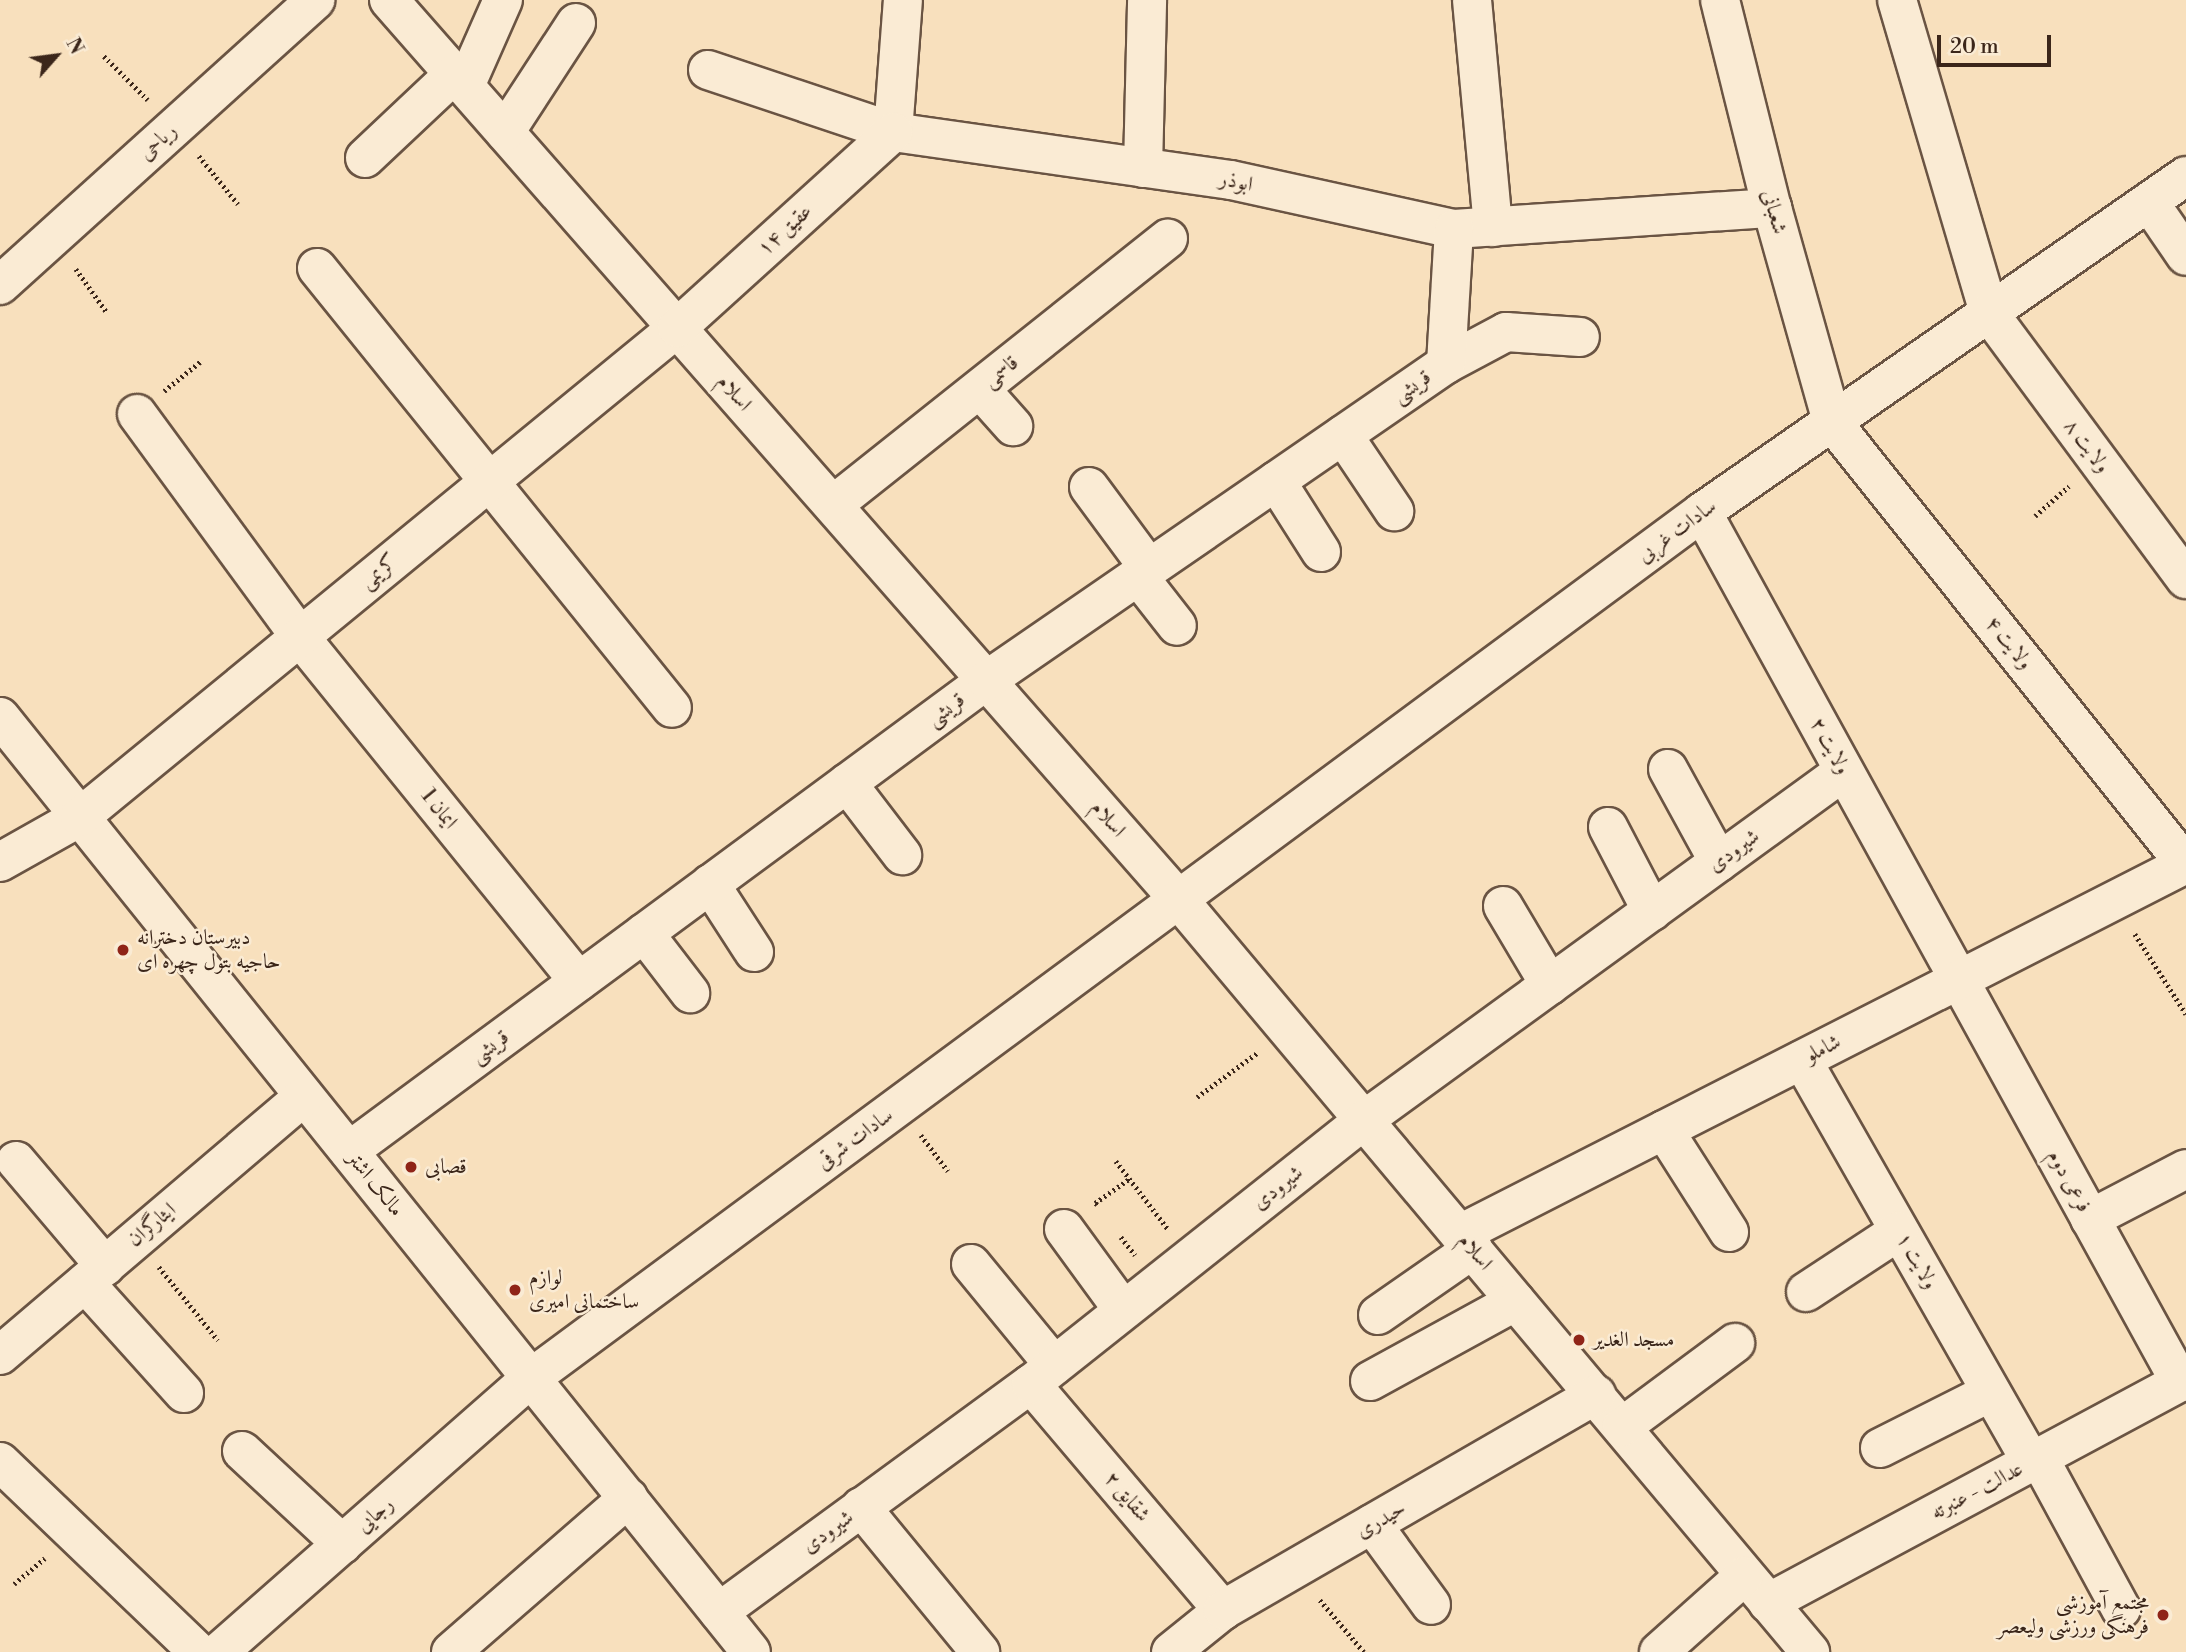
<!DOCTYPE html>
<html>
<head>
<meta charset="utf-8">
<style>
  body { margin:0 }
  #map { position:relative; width:2186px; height:1652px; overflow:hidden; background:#f8e0bd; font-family:"Libre Bodoni",Amiri,serif }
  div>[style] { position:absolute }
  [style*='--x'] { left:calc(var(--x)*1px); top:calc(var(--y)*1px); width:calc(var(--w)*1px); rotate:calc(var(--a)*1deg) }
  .path>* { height:4.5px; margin-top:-2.25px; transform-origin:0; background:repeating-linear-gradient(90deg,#3b261a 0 2px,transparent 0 5.5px) }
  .roads { filter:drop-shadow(2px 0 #6a5443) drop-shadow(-2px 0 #6a5443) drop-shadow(0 2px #6a5443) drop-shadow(0 -2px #6a5443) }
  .minor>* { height:38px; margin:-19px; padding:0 19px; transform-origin:19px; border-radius:19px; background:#faebd4 }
  .dots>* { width:19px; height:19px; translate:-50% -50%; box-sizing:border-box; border:4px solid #faebd4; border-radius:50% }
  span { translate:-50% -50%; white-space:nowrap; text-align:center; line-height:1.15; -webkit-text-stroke:5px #faebd4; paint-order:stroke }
  .street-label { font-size:21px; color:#3b261a }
  .poi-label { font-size:21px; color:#3b261a }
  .left { translate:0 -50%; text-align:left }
  .right { translate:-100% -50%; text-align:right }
  .north { position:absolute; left:21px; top:21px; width:70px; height:70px; -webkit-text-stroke:5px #faebd4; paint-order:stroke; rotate:62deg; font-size:19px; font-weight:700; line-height:28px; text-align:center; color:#3b261a }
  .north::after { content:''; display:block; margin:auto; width:24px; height:32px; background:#3b261a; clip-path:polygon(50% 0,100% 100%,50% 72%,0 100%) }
  .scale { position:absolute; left:1937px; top:35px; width:114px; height:32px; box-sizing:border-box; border:4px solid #3b261a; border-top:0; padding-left:9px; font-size:21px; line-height:24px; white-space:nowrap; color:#3b261a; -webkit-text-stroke:5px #faebd4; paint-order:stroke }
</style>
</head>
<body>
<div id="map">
  <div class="path">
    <div style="--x:104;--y:56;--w:62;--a:45"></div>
    <div style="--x:199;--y:156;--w:62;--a:50.9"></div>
    <div style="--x:76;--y:269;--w:52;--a:54.5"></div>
    <div style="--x:164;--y:391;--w:48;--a:-39"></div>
    <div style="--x:2035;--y:516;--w:45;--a:-41.4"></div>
    <div style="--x:2135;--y:934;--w:95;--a:57.5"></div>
    <div style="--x:1197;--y:1097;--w:74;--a:-36.3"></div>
    <div style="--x:921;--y:1135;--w:45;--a:53.1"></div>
    <div style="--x:1116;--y:1161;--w:86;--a:52.6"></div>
    <div style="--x:1097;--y:1205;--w:3;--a:-135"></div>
    <div style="--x:1095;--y:1203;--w:42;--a:-35.2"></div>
    <div style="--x:1121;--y:1237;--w:23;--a:52"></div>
    <div style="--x:159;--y:1267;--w:94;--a:51.1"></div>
    <div style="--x:14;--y:1584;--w:40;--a:-40"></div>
    <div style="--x:1320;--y:1600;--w:68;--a:49.8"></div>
  </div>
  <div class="roads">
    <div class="minor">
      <div style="--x:389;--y:0;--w:1198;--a:48.72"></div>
      <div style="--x:1179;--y:900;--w:982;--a:50"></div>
      <div style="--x:1472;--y:0;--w:228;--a:84.7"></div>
      <div style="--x:1720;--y:0;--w:214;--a:76"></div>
      <div style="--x:1772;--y:208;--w:222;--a:74.3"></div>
      <div style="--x:1832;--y:422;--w:567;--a:51.37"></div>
      <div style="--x:1897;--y:0;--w:326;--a:73.6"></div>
      <div style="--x:1989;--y:313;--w:331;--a:53.5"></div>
      <div style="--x:708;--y:70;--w:195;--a:18.5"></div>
      <div style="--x:893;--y:132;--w:341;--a:8.1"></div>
      <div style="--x:1231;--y:180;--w:228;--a:12.4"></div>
      <div style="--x:1454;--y:229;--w:319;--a:-3.8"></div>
      <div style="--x:465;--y:86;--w:94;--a:-66.2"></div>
      <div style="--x:505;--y:132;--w:130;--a:-56.9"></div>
      <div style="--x:893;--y:132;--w:132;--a:-85.7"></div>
      <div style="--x:365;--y:158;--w:122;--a:-43.3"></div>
      <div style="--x:1143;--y:168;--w:168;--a:-88.6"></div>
      <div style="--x:2149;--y:202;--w:65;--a:55.6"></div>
      <div style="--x:317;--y:268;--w:565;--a:51.1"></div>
      <div style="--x:0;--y:285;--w:425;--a:-42.1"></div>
      <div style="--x:1446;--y:364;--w:68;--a:-28.1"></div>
      <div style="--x:1506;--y:332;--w:74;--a:3.9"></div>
      <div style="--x:980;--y:389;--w:50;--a:48.3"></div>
      <div style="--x:137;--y:414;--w:276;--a:53.8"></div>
      <div style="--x:300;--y:637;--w:443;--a:51"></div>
      <div style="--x:1343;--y:435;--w:92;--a:56.1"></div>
      <div style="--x:1276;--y:481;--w:84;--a:57.6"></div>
      <div style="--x:1089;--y:487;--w:101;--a:53.5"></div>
      <div style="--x:833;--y:505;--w:428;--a:-38.5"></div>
      <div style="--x:1702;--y:512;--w:993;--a:61.21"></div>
      <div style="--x:1138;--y:576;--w:63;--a:52"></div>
      <div style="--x:0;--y:717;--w:1199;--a:51.23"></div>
      <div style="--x:1668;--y:769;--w:106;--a:61.3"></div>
      <div style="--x:847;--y:783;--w:91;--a:52.6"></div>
      <div style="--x:1608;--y:827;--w:95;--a:62.4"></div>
      <div style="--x:0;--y:862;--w:92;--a:-29.4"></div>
      <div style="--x:80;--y:817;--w:772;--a:-39.32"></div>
      <div style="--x:677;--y:328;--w:292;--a:-42.2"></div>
      <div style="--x:710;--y:884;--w:81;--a:57.1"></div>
      <div style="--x:1503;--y:906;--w:92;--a:59.3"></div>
      <div style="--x:644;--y:933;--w:76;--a:52.5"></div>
      <div style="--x:1802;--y:1060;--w:464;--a:60.3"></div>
      <div style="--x:1664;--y:1130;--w:121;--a:57.5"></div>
      <div style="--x:349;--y:1151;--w:793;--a:-36.44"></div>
      <div style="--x:987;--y:680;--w:557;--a:-34.55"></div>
      <div style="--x:1446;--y:364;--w:135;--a:-86.6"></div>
      <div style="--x:16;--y:1161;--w:138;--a:49.7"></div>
      <div style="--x:2090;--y:1219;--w:108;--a:-27.5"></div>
      <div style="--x:1064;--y:1229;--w:100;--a:53.9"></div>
      <div style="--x:1460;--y:1234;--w:815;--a:-27.01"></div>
      <div style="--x:971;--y:1264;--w:131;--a:50.6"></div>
      <div style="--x:85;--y:1283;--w:148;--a:48"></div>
      <div style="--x:1806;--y:1292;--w:111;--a:-33.3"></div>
      <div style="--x:1378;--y:1315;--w:116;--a:-34.8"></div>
      <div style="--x:0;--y:1355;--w:399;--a:-40.4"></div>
      <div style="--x:1370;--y:1381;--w:166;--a:-28.7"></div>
      <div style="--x:1031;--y:1384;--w:297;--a:49.7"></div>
      <div style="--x:1622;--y:1427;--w:141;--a:-36.6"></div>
      <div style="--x:1880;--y:1448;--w:124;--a:-26.8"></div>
      <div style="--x:242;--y:1451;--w:137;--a:42.9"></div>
      <div style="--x:2039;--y:1458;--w:172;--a:61.5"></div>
      <div style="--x:0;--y:1462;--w:274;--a:43.8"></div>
      <div style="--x:861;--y:1507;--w:188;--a:50.6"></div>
      <div style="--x:1372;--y:1524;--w:100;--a:53.9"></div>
      <div style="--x:1768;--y:1603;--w:474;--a:-28.2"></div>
      <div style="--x:719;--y:1612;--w:386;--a:-36.2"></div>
      <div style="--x:1031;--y:1384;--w:425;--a:-38.4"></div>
      <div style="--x:1364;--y:1120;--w:593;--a:-36.02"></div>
      <div style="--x:219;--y:1652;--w:415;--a:-41.3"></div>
      <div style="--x:531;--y:1378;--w:1456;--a:-36.48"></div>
      <div style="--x:1702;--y:512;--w:589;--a:-34.77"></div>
      <div style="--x:451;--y:1652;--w:235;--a:-41"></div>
      <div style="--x:1171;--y:1652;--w:67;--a:-38.9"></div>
      <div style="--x:1223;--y:1610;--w:431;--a:-30"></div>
      <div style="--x:1659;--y:1652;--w:114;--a:-41.8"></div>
    </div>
  </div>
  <div class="dots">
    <div style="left:123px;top:950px;background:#8f2418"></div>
    <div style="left:411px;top:1167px;background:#8f2418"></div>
    <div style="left:515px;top:1290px;background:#8f2418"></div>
    <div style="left:1579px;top:1340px;background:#8f2418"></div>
    <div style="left:2163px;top:1615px;background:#8f2418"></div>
  </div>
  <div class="street-label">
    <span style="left:158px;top:142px;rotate:-42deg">ریاحی</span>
    <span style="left:1236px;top:182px;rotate:11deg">ابوذر</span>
    <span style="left:1774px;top:212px;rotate:75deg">شعبانی</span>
    <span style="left:785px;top:230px;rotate:-42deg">عقیق ۱۴</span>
    <span style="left:1001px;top:372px;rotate:-38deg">قاسمی</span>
    <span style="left:1412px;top:387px;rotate:-35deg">قریشی</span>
    <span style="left:734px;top:393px;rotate:49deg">اسلام</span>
    <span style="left:2087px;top:446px;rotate:53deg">ولایت ۸</span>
    <span style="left:1677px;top:531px;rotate:-36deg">سادات غربی</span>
    <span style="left:379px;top:572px;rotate:-39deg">کریمی</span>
    <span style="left:2009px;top:643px;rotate:51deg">ولایت ۴</span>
    <span style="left:946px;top:710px;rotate:-37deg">قریشی</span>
    <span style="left:1830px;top:746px;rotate:61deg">ولایت ۲</span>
    <span style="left:439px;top:809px;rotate:51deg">ایمان 1</span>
    <span style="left:1108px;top:819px;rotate:49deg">اسلام</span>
    <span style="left:1734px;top:851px;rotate:-36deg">شیرودی</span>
    <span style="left:490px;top:1047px;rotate:-36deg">قریشی</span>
    <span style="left:1823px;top:1049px;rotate:-27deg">شاملو</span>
    <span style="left:855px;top:1139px;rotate:-36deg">سادات شرقی</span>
    <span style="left:2069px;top:1181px;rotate:61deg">فرعی دوم</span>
    <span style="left:375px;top:1184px;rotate:51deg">مالک اشتر</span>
    <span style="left:1278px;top:1188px;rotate:-38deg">شیرودی</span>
    <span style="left:152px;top:1225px;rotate:-40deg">ایثارگران</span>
    <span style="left:1475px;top:1252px;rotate:50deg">اسلام</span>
    <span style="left:1917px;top:1261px;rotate:60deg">ولایت ۱</span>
    <span style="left:1977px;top:1491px;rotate:-28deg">عدالت - عنبرته</span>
    <span style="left:1127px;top:1497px;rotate:50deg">شقایق ۲</span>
    <span style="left:375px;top:1515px;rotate:-41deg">رجایی</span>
    <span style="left:1381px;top:1520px;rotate:-30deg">حیدری</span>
    <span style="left:828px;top:1532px;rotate:-36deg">شیرودی</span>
  </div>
  <div class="poi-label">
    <span class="left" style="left:137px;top:950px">دبیرستان دخترانه<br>حاجیه بتول چهره ای</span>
    <span class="left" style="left:425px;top:1167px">قصابی</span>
    <span class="left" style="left:529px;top:1290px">لوازم<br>ساختمانی امیری</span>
    <span class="left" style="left:1593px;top:1340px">مسجد الغدیر</span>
    <span class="right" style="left:2149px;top:1615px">مجتمع آموزشی<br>فرهنگی ورزشی ولیعصر</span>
  </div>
  <div class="north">N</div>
  <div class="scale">20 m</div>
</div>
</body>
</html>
